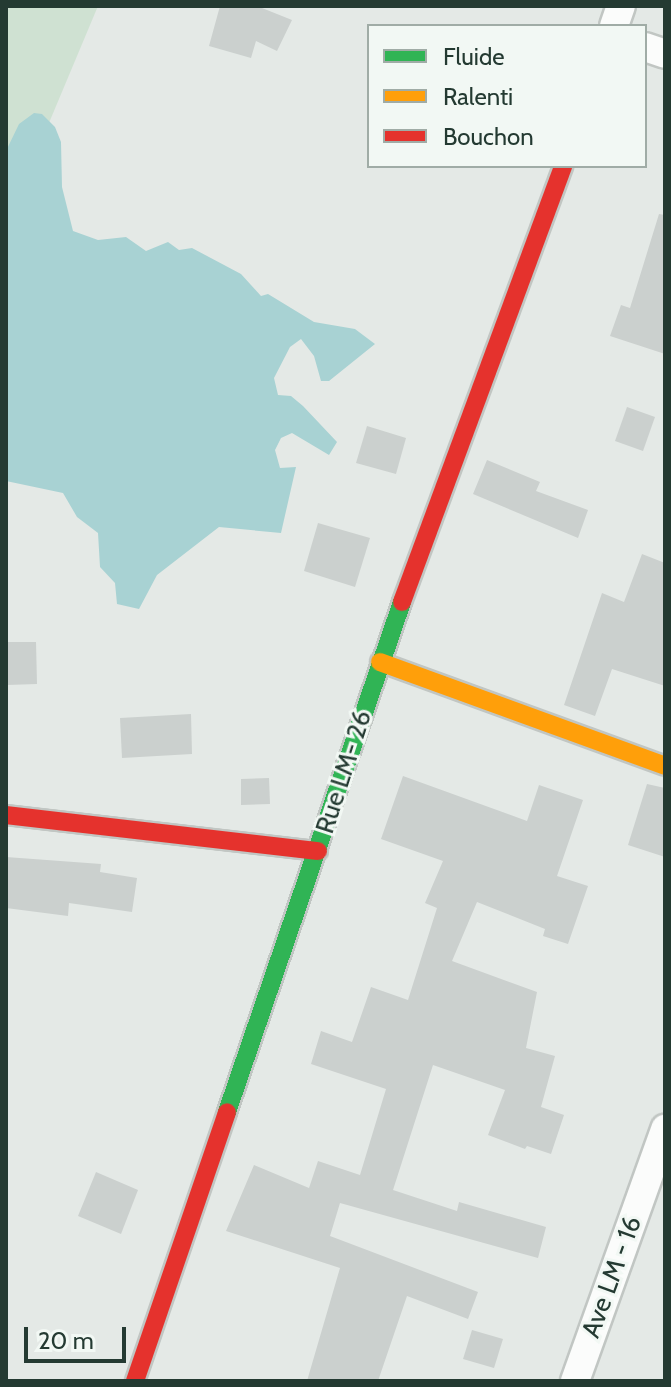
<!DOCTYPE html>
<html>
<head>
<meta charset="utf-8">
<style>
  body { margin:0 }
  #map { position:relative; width:671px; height:1387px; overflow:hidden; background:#e4e9e6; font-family:Cabin,sans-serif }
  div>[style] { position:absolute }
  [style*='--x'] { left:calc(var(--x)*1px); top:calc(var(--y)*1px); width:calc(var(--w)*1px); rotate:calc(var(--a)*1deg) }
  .green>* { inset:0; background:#cfe1d2 }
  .water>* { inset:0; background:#a8d2d3 }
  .building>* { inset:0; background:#cbd0ce }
  .roads { filter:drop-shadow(2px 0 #c1c6c3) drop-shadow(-2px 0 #c1c6c3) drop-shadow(0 2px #c1c6c3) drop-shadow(0 -2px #c1c6c3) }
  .street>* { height:28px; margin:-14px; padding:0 14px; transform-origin:14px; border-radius:14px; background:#fbfcfb }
  .fast>* { height:18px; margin:-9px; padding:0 9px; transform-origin:9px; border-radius:9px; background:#30b455 }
  .slow>* { height:18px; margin:-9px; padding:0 9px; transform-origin:9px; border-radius:9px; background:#ff9f0a }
  .jam>* { height:18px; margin:-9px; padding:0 9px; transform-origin:9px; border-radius:9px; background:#e5322d }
  span { translate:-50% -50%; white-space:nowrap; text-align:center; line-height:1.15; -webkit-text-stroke:6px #f2f8f4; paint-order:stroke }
  .street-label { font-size:26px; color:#243a32 }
  .frame { position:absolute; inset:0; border:8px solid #243a32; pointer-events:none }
  .legend { position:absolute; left:367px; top:24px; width:280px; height:144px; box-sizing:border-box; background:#f2f8f4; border:2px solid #a0aca6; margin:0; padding:10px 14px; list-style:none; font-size:24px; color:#243a32 }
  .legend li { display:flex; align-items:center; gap:16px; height:40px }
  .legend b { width:40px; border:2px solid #a0aca6 }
  .scale { position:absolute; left:24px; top:1327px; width:102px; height:36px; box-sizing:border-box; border:4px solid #243a32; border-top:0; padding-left:10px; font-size:24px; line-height:28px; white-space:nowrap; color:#243a32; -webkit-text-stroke:6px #f2f8f4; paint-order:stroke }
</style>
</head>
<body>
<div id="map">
  <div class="green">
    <div style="clip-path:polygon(6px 6px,98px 6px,33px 161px,6px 150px)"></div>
  </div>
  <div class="water">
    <div style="clip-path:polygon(34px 113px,42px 114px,55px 127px,61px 142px,62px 187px,73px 231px,98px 240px,126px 237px,146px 251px,168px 242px,179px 250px,192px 248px,241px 274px,261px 296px,268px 294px,314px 322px,355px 329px,375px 344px,329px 381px,321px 381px,314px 356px,301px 339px,290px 347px,274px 378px,278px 395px,291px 396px,303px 406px,337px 442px,329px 455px,292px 433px,281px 438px,275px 450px,280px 468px,296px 467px,281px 533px,219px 527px,157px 575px,139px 609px,117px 604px,115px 583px,100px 567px,98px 533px,77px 517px,63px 493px,6px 481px,6px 151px,19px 124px)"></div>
  </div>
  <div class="building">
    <div style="clip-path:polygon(220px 6px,257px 6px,292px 20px,277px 51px,256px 41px,251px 58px,209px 46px)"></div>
    <div style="clip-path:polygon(659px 214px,665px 215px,665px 354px,610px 336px,621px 305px,630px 308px)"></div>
    <div style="clip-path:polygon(627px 407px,655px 417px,643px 451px,615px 441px)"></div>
    <div style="clip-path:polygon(367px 426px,406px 438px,396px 474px,356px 463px)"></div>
    <div style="clip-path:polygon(487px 460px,540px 482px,536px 491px,588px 510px,578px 538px,473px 494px)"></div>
    <div style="clip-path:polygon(318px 523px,370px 538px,355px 587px,304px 571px)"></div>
    <div style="clip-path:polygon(642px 554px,665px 563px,665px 686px,612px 669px,595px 716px,564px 705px,602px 593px,624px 602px)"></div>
    <div style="clip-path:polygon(6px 642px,36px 642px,37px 684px,7px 685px)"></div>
    <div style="clip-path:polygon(191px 714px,192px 754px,122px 758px,120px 718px)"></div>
    <div style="clip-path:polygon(403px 776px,527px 821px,539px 785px,583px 800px,557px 876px,588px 886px,568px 944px,543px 936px,545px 929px,477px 902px,452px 961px,537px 992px,526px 1048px,555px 1056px,541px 1107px,564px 1115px,551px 1154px,527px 1146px,525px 1149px,488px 1135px,505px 1090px,433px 1065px,393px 1190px,457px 1211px,459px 1202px,546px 1227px,538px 1258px,340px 1203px,330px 1236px,478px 1292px,468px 1319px,407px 1296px,378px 1381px,307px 1381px,340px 1268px,226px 1231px,254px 1165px,309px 1188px,318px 1161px,360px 1175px,386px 1089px,311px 1064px,321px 1031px,352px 1042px,371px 987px,408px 1000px,437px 908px,425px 903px,443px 861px,381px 839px)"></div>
    <div style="clip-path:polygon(269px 778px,270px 804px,241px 805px,241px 779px)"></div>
    <div style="clip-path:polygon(647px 784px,665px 788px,665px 857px,628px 845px)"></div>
    <div style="clip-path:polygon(6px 857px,101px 864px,100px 872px,137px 878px,132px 912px,69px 903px,68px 916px,6px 908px)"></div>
    <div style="clip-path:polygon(96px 1172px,138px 1190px,121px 1234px,78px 1216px)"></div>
    <div style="clip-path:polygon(472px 1330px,503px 1339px,494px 1368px,463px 1359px)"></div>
  </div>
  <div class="roads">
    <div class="street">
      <div style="--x:614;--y:26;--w:21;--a:-71"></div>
      <div style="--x:645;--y:47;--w:21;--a:19"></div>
      <div style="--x:575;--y:1381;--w:268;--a:-70.3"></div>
    </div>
    <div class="fast">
      <div style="--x:227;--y:1112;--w:539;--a:-71.06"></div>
    </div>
    <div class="slow">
      <div style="--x:380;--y:662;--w:303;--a:20"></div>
    </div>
    <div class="jam">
      <div style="--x:402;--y:602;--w:465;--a:-69.7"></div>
      <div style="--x:6;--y:815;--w:314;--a:6.6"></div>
      <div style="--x:135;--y:1381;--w:284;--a:-71.1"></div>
    </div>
  </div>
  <div class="street-label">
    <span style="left:344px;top:772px;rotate:-72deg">Rue LM- 26</span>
    <span style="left:612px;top:1277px;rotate:-70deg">Ave LM - 16</span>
  </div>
  <div class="frame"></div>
  <ul class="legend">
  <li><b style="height:10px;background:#30b455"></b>Fluide</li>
  <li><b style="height:10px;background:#ff9f0a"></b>Ralenti</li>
  <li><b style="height:10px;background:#e5322d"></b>Bouchon</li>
  </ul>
  <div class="scale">20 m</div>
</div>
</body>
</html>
